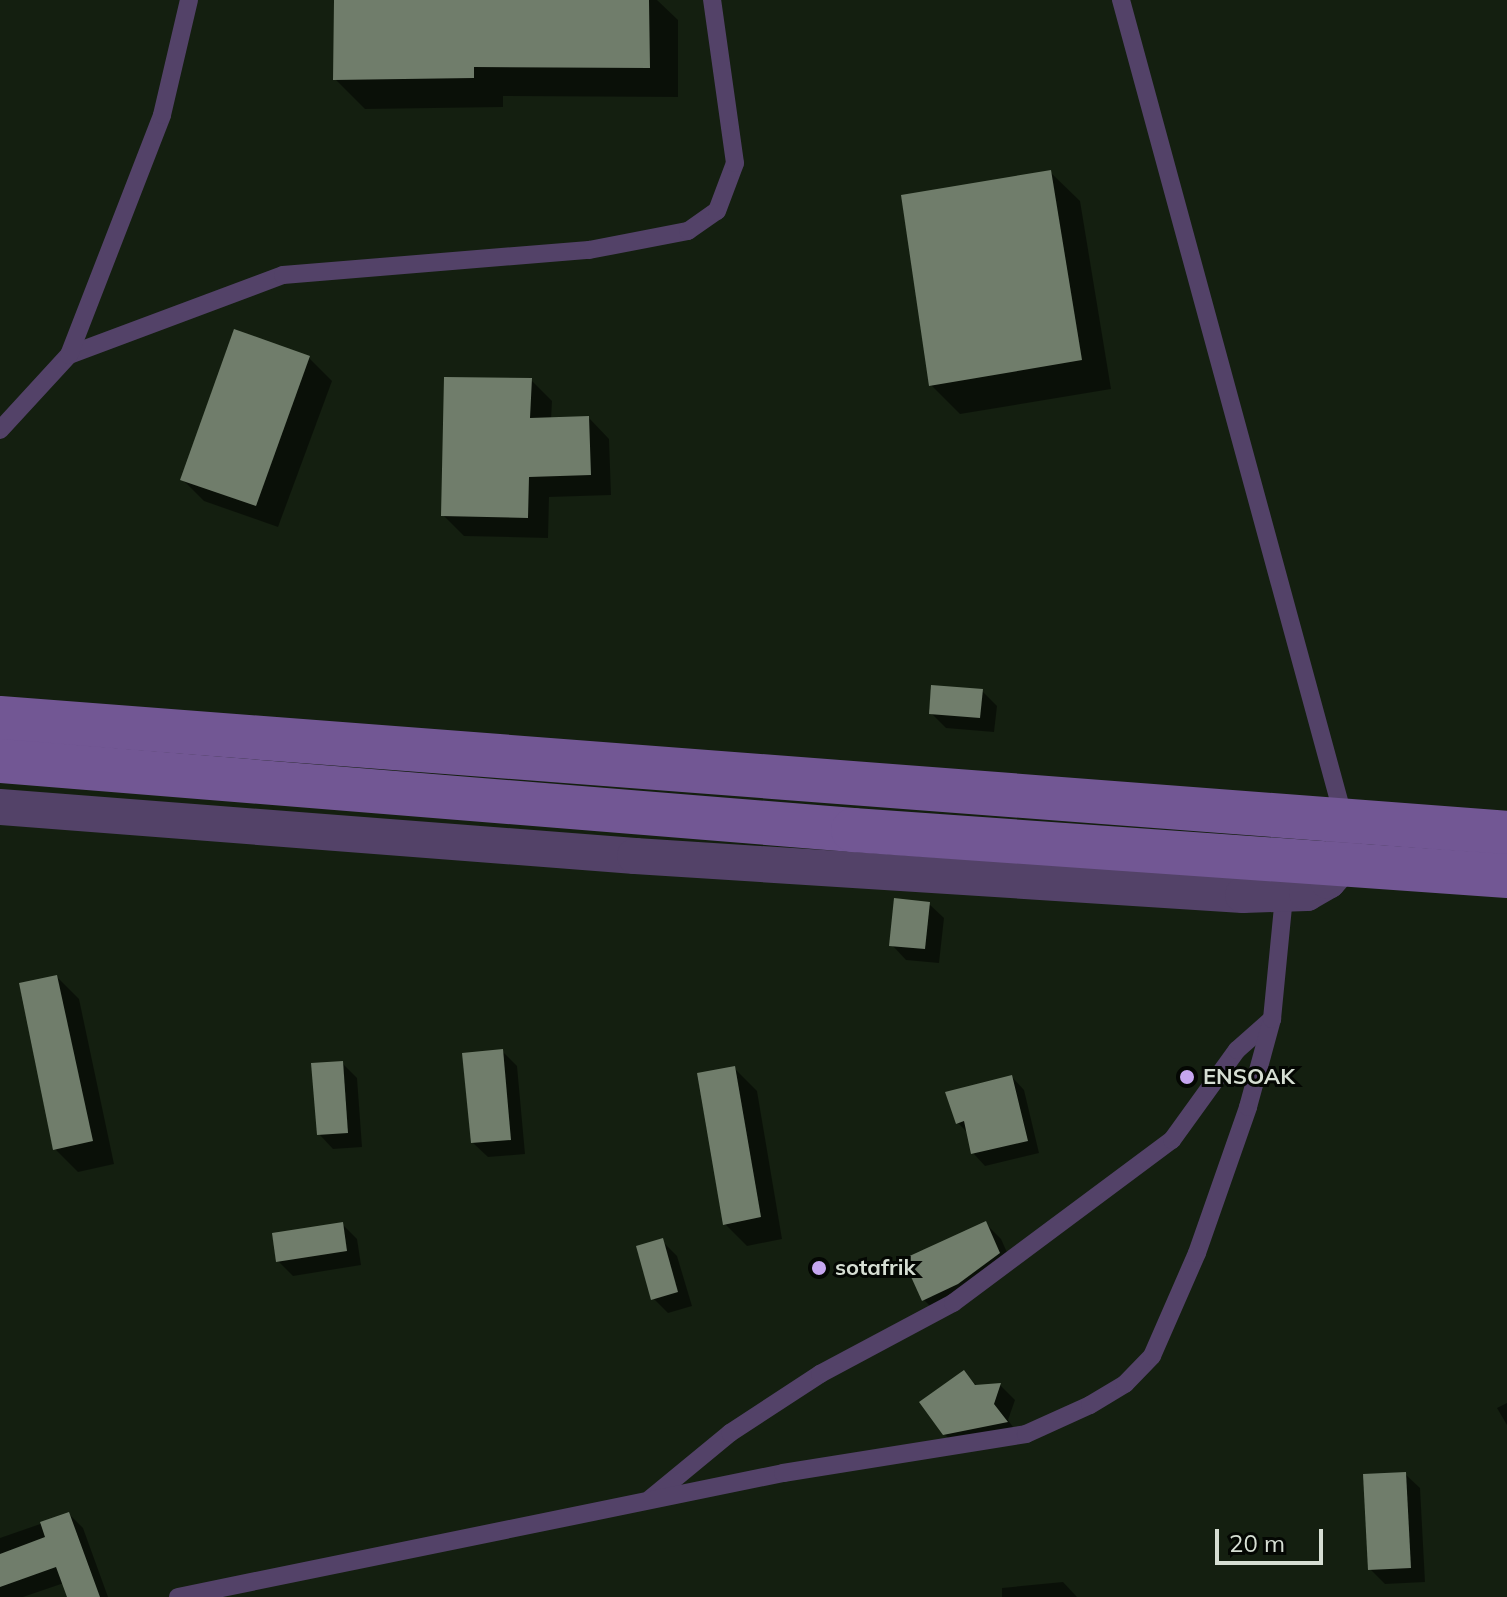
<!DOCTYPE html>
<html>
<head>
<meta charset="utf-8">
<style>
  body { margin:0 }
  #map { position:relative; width:1507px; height:1597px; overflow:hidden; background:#141f10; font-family:Mulish,sans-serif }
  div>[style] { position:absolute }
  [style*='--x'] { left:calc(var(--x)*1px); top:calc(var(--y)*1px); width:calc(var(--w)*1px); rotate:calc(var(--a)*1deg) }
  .shadow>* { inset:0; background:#0007 }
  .building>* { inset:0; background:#707d6b }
  .lane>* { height:18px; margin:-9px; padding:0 9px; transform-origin:9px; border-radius:9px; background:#534268 }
  .street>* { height:36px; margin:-18px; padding:0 18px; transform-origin:18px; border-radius:18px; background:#534268 }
  .secondary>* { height:44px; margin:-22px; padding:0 22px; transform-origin:22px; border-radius:22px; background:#725794 }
  .dots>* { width:22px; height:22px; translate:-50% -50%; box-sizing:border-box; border:4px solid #040703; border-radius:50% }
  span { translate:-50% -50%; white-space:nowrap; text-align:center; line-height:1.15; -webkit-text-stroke:6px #040703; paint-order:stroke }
  .poi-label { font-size:22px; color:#d6ded3; font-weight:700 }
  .left { translate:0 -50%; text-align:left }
  .scale { position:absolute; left:1215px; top:1529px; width:108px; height:36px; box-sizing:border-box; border:4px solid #d6ded3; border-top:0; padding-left:10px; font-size:24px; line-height:28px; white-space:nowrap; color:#d6ded3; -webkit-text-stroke:6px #040703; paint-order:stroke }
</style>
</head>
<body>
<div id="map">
  <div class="shadow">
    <div style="clip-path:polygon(336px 0,657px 0,678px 20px,678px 97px,503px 96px,503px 107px,365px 109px,335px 79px)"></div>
    <div style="clip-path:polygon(1050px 172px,1080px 201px,1111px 389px,960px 414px,931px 385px)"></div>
    <div style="clip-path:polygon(235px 332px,309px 358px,332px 381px,278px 527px,204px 501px,182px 479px)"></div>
    <div style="clip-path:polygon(531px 380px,552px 401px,551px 420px,589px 418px,609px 439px,611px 495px,549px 497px,548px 538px,464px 536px,443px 515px)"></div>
    <div style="clip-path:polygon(982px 691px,997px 706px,994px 732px,946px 728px,931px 713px)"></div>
    <div style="clip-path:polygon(929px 904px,944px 918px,939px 963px,906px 960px,892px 945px)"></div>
    <div style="clip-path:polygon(57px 977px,79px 999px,114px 1164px,78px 1172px,55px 1149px)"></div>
    <div style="clip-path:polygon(502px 1051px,517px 1066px,525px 1154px,488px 1157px,473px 1143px)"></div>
    <div style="clip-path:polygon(342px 1063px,357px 1078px,362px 1147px,333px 1149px,319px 1134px)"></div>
    <div style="clip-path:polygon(734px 1068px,757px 1091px,782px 1239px,747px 1246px,725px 1224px)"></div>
    <div style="clip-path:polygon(1012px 1077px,1024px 1090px,1039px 1153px,985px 1166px,973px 1153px,969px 1134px,958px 1123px)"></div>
    <div style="clip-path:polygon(342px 1224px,357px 1239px,361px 1265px,293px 1276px,278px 1261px)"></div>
    <div style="clip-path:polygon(986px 1224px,1001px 1239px,1014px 1268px,938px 1314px,923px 1299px)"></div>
    <div style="clip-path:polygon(662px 1241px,677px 1256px,692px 1306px,668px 1313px,653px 1298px)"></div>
    <div style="clip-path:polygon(964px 1373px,978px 1387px,1000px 1385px,1015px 1400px,1008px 1420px,1021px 1438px,960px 1449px,944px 1434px)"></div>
    <div style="clip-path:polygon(1507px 1403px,1507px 1425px,1497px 1408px)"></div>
    <div style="clip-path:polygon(1405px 1474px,1420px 1488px,1425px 1582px,1385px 1584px,1370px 1569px)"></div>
    <div style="clip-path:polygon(69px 1514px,83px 1528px,108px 1597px,69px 1597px,64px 1583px,23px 1597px,0 1597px,0 1538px)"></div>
    <div style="clip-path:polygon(1063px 1582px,1077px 1597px,1002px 1597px,1002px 1588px)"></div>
  </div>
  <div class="building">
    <div style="clip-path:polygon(334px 0,649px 0,650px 68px,474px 67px,474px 78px,333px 80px)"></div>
    <div style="clip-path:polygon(1051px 170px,1082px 360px,929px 386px,901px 195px)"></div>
    <div style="clip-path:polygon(234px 329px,310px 356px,256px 506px,180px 480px)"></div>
    <div style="clip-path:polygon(444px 377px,532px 378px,530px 418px,589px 416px,591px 475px,529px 477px,528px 518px,441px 516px)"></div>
    <div style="clip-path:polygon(931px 685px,983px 689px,980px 718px,929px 714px)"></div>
    <div style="clip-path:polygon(894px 898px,930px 902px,925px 949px,889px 946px)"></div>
    <div style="clip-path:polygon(57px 975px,93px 1141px,53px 1150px,19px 983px)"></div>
    <div style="clip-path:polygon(503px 1049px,511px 1140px,471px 1143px,462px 1053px)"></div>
    <div style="clip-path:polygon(343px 1061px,348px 1133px,317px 1135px,311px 1063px)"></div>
    <div style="clip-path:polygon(735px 1066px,761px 1217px,723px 1225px,697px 1073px)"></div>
    <div style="clip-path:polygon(1012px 1075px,1028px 1141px,971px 1154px,964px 1121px,956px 1124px,945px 1092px)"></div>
    <div style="clip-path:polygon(986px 1221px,1000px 1253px,958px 1284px,922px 1301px,903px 1259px)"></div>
    <div style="clip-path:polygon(343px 1222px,347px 1251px,276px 1262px,272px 1233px)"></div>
    <div style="clip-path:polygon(663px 1238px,678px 1292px,651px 1300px,636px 1246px)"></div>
    <div style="clip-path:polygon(964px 1370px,975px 1385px,1001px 1383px,994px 1404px,1008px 1422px,943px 1435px,919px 1402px)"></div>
    <div style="clip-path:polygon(1406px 1472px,1411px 1568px,1368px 1570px,1363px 1474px)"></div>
    <div style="clip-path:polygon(69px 1512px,100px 1597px,67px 1597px,56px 1567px,0 1587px,0 1554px,45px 1537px,40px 1522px)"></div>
  </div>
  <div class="lane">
    <div style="--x:1121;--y:0;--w:849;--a:74.77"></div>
    <div style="--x:69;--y:355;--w:228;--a:-20.5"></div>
    <div style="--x:283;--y:275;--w:307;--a:-4.7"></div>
    <div style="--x:589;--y:250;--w:101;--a:-10.9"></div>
    <div style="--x:688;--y:231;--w:35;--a:-35"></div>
    <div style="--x:717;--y:211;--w:51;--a:-69.4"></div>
    <div style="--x:735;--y:163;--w:165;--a:-98"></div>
    <div style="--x:0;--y:430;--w:102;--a:-47.4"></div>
    <div style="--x:69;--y:355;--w:257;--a:-68.8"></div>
    <div style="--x:162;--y:115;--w:118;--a:-76.8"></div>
    <div style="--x:650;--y:1499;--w:104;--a:-39.5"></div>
    <div style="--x:730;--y:1433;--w:108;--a:-33.2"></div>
    <div style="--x:820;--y:1374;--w:151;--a:-28.1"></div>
    <div style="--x:953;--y:1303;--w:273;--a:-36.7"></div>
    <div style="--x:1172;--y:1140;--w:111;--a:-54.2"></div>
    <div style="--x:1237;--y:1050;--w:47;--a:-41.5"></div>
    <div style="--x:178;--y:1597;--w:618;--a:-11.58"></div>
    <div style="--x:783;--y:1473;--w:246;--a:-9.1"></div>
    <div style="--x:1026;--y:1434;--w:70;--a:-24.4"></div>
    <div style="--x:1090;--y:1405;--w:41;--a:-31"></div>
    <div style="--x:1125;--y:1384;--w:39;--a:-46"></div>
    <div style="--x:1152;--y:1356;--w:112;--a:-66.4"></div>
    <div style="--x:1197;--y:1253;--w:155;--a:-70.7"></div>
    <div style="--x:1248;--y:1107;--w:91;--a:-74.7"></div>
    <div style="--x:1272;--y:1019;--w:124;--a:-84.4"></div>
  </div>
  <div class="street">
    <div style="--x:0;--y:807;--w:637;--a:4.41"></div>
    <div style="--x:635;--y:856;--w:609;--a:3.67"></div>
    <div style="--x:1243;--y:895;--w:64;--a:-1.8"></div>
    <div style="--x:1307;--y:893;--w:24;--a:-30"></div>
    <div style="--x:1328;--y:881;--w:21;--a:-49"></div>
    <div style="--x:1342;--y:865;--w:18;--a:-87"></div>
  </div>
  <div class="secondary">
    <div style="--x:0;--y:718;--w:1511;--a:4.36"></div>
    <div style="--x:0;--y:761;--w:856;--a:4.62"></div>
    <div style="--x:853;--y:830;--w:656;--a:4.02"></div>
  </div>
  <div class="dots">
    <div style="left:1187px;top:1077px;background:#c6a6f0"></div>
    <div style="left:819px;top:1268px;background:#c6a6f0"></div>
  </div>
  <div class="poi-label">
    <span class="left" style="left:1203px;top:1077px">ENSOAK</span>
    <span class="left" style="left:835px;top:1268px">sotafrik</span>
  </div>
  <div class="scale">20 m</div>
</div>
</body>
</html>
